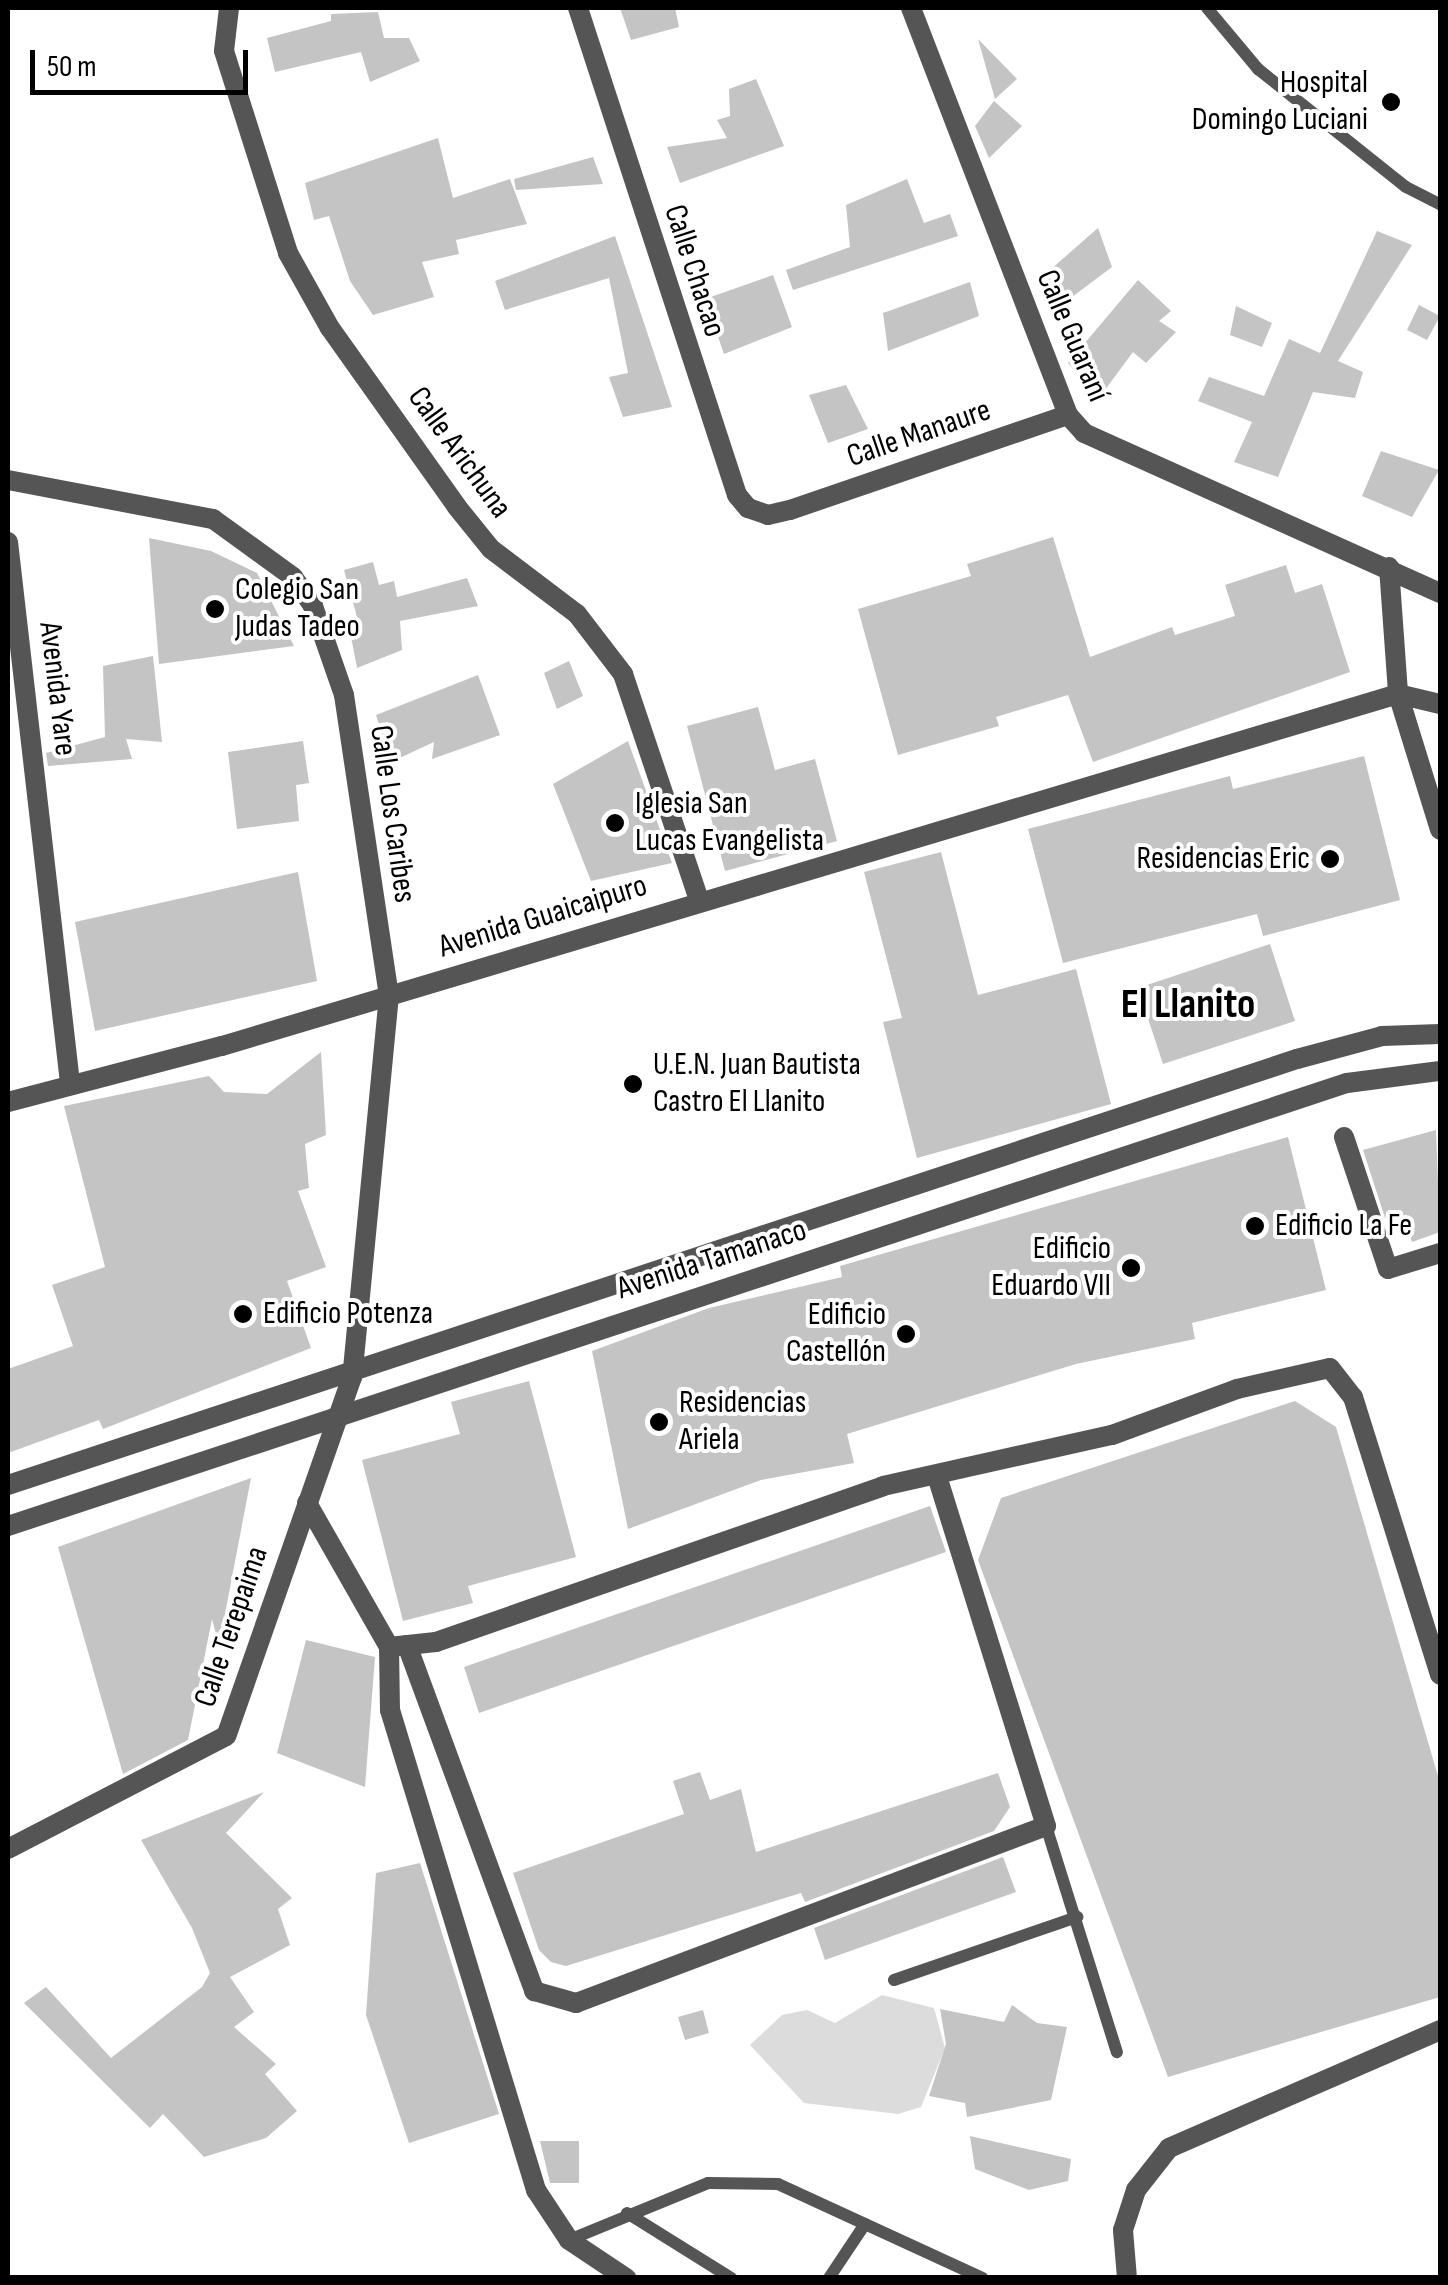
<!DOCTYPE html>
<html>
<head>
<meta charset="utf-8">
<style>
  body { margin:0 }
  #map { position:relative; width:1448px; height:2285px; overflow:hidden; background:#fff; font-family:"Sofia Sans Condensed",sans-serif }
  div>[style] { position:absolute }
  [style*='--x'] { left:calc(var(--x)*1px); top:calc(var(--y)*1px); width:calc(var(--w)*1px); rotate:calc(var(--a)*1deg) }
  .green>* { inset:0; background:#dcdcdc }
  .building>* { inset:0; background:#c4c4c4 }
  .lane>* { height:12px; margin:-6px; padding:0 6px; transform-origin:6px; border-radius:6px; background:#555 }
  .street>* { height:20px; margin:-10px; padding:0 10px; transform-origin:10px; border-radius:10px; background:#555 }
  .dots>* { width:28px; height:28px; translate:-50% -50%; box-sizing:border-box; border:5px solid #fff; border-radius:50% }
  span { translate:-50% -50%; white-space:nowrap; text-align:center; line-height:1.15; -webkit-text-stroke:8px #fff; paint-order:stroke }
  .poi-label { font-size:32px; color:#000 }
  .right { translate:-100% -50%; text-align:right }
  .left { translate:0 -50%; text-align:left }
  .street-label { font-size:32px; color:#000 }
  .district-label { font-size:42px; color:#000; font-weight:700 }
  .frame { position:absolute; inset:0; border:10px solid #000; pointer-events:none }
  .scale { position:absolute; left:30px; top:50px; width:218px; height:45px; box-sizing:border-box; border:5px solid #000; border-top:0; padding-left:12px; font-size:30px; line-height:35px; white-space:nowrap; color:#000; -webkit-text-stroke:8px #fff; paint-order:stroke }
</style>
</head>
<body>
<div id="map">
  <div class="green">
    <div style="clip-path:polygon(882px 1995px,934px 2008px,945px 2048px,921px 2107px,898px 2114px,804px 2103px,750px 2045px,782px 2015px,807px 2010px,835px 2023px)"></div>
  </div>
  <div class="building">
    <div style="clip-path:polygon(620px 8px,675px 8px,679px 27px,631px 40px)"></div>
    <div style="clip-path:polygon(378px 12px,384px 38px,409px 38px,420px 61px,370px 82px,361px 52px,275px 72px,267px 38px,331px 21px,331px 14px)"></div>
    <div style="clip-path:polygon(978px 39px,1017px 79px,995px 99px)"></div>
    <div style="clip-path:polygon(756px 79px,784px 146px,680px 183px,667px 147px,727px 138px,717px 120px,730px 116px,729px 89px)"></div>
    <div style="clip-path:polygon(994px 101px,1022px 126px,989px 158px,975px 126px)"></div>
    <div style="clip-path:polygon(438px 138px,453px 198px,510px 179px,527px 224px,456px 240px,459px 254px,422px 262px,434px 297px,373px 315px,350px 281px,329px 216px,314px 220px,305px 183px)"></div>
    <div style="clip-path:polygon(593px 157px,603px 184px,516px 190px,514px 179px)"></div>
    <div style="clip-path:polygon(907px 179px,924px 223px,950px 214px,958px 236px,793px 290px,786px 270px,850px 247px,846px 205px)"></div>
    <div style="clip-path:polygon(1098px 228px,1112px 267px,1064px 303px,1043px 276px)"></div>
    <div style="clip-path:polygon(1377px 231px,1412px 245px,1338px 361px,1363px 372px,1355px 398px,1313px 392px,1278px 477px,1234px 462px,1252px 422px,1198px 401px,1209px 377px,1264px 396px,1289px 339px,1320px 353px)"></div>
    <div style="clip-path:polygon(615px 236px,672px 407px,623px 417px,609px 377px,628px 373px,609px 278px,505px 310px,495px 281px)"></div>
    <div style="clip-path:polygon(773px 275px,792px 327px,724px 354px,705px 299px)"></div>
    <div style="clip-path:polygon(1138px 280px,1171px 311px,1159px 321px,1176px 332px,1146px 363px,1133px 352px,1099px 398px,1068px 363px)"></div>
    <div style="clip-path:polygon(970px 282px,979px 316px,888px 351px,883px 313px)"></div>
    <div style="clip-path:polygon(1419px 305px,1440px 316px,1427px 340px,1407px 330px)"></div>
    <div style="clip-path:polygon(1236px 306px,1272px 323px,1262px 347px,1230px 335px)"></div>
    <div style="clip-path:polygon(846px 385px,868px 429px,828px 443px,809px 395px)"></div>
    <div style="clip-path:polygon(1381px 451px,1439px 470px,1412px 517px,1362px 496px)"></div>
    <div style="clip-path:polygon(1053px 537px,1090px 657px,1172px 627px,1175px 635px,1235px 616px,1225px 585px,1286px 565px,1295px 593px,1322px 584px,1350px 672px,1093px 762px,1068px 695px,996px 717px,999px 726px,898px 755px,858px 609px,971px 576px,967px 564px)"></div>
    <div style="clip-path:polygon(149px 538px,211px 551px,257px 573px,294px 646px,159px 664px)"></div>
    <div style="clip-path:polygon(373px 562px,379px 585px,394px 581px,397px 597px,467px 578px,478px 606px,400px 621px,402px 650px,357px 668px,348px 621px,357px 617px,344px 570px)"></div>
    <div style="clip-path:polygon(153px 656px,162px 742px,126px 739px,132px 759px,48px 766px,46px 753px,105px 737px,103px 666px)"></div>
    <div style="clip-path:polygon(569px 661px,583px 696px,557px 709px,544px 673px)"></div>
    <div style="clip-path:polygon(478px 675px,500px 735px,432px 759px,434px 742px,391px 762px,376px 715px)"></div>
    <div style="clip-path:polygon(758px 707px,775px 770px,815px 759px,837px 841px,725px 871px,687px 726px)"></div>
    <div style="clip-path:polygon(303px 741px,309px 783px,296px 785px,299px 821px,237px 829px,228px 752px)"></div>
    <div style="clip-path:polygon(628px 741px,672px 863px,591px 881px,553px 784px)"></div>
    <div style="clip-path:polygon(1364px 756px,1400px 900px,1263px 936px,1257px 914px,1063px 963px,1028px 829px,1230px 776px,1233px 789px)"></div>
    <div style="clip-path:polygon(941px 852px,978px 995px,1076px 969px,1111px 1104px,917px 1158px,883px 1022px,902px 1018px,864px 872px)"></div>
    <div style="clip-path:polygon(298px 872px,317px 981px,95px 1031px,75px 922px)"></div>
    <div style="clip-path:polygon(1270px 944px,1295px 1021px,1163px 1064px,1138px 988px)"></div>
    <div style="clip-path:polygon(321px 1052px,326px 1135px,305px 1144px,309px 1188px,298px 1191px,326px 1267px,287px 1281px,311px 1348px,103px 1429px,99px 1420px,8px 1453px,8px 1369px,73px 1346px,52px 1285px,105px 1267px,64px 1106px,209px 1076px,224px 1092px,267px 1094px)"></div>
    <div style="clip-path:polygon(1436px 1130px,1440px 1232px,1412px 1242px,1402px 1212px,1385px 1218px,1363px 1150px)"></div>
    <div style="clip-path:polygon(1288px 1137px,1326px 1290px,1192px 1323px,1195px 1339px,1076px 1364px,847px 1434px,854px 1463px,761px 1480px,628px 1529px,592px 1351px,709px 1308px,842px 1277px,840px 1266px)"></div>
    <div style="clip-path:polygon(529px 1381px,576px 1557px,468px 1586px,473px 1603px,403px 1621px,362px 1460px,460px 1434px,451px 1402px)"></div>
    <div style="clip-path:polygon(1295px 1401px,1336px 1427px,1440px 1783px,1440px 1997px,1168px 2077px,978px 1560px,1001px 1498px)"></div>
    <div style="clip-path:polygon(251px 1478px,219px 1645px,212px 1619px,188px 1740px,123px 1774px,58px 1547px)"></div>
    <div style="clip-path:polygon(930px 1506px,946px 1552px,479px 1713px,464px 1667px)"></div>
    <div style="clip-path:polygon(306px 1640px,375px 1657px,365px 1787px,277px 1753px)"></div>
    <div style="clip-path:polygon(700px 1772px,710px 1800px,741px 1789px,756px 1852px,998px 1773px,1010px 1807px,994px 1831px,805px 1902px,801px 1893px,566px 1966px,551px 1962px,539px 1950px,513px 1873px,684px 1814px,673px 1781px)"></div>
    <div style="clip-path:polygon(264px 1792px,226px 1833px,292px 1898px,278px 1909px,290px 1945px,230px 1977px,254px 2012px,234px 2027px,276px 2064px,265px 2074px,297px 2111px,266px 2138px,204px 2157px,163px 2114px,150px 2128px,24px 2003px,46px 1987px,111px 2058px,202px 1987px,210px 1973px,192px 1928px,141px 1840px)"></div>
    <div style="clip-path:polygon(1003px 1857px,1016px 1892px,825px 1960px,814px 1928px)"></div>
    <div style="clip-path:polygon(420px 1863px,499px 2114px,409px 2143px,366px 2015px,376px 1873px)"></div>
    <div style="clip-path:polygon(1012px 2005px,1037px 2023px,1067px 2027px,1051px 2100px,967px 2117px,965px 2103px,929px 2096px,946px 2044px,940px 2009px,1004px 2022px)"></div>
    <div style="clip-path:polygon(703px 2010px,709px 2033px,685px 2040px,678px 2017px)"></div>
    <div style="clip-path:polygon(970px 2136px,1071px 2159px,1068px 2181px,1029px 2190px,975px 2169px)"></div>
    <div style="clip-path:polygon(540px 2141px,579px 2141px,579px 2183px,550px 2183px)"></div>
  </div>
  <div class="lane">
    <div style="--x:1207;--y:8;--w:80;--a:50.1"></div>
    <div style="--x:1258;--y:69;--w:189;--a:38.6"></div>
    <div style="--x:1406;--y:187;--w:38;--a:27"></div>
    <div style="--x:1046;--y:1826;--w:237;--a:72.6"></div>
    <div style="--x:894;--y:1980;--w:194;--a:-19"></div>
    <div style="--x:627;--y:2213;--w:123;--a:32"></div>
    <div style="--x:569;--y:2240;--w:150;--a:-22.3"></div>
    <div style="--x:708;--y:2183;--w:70;--a:0.8"></div>
    <div style="--x:778;--y:2184;--w:225;--a:24.7"></div>
    <div style="--x:829;--y:2278;--w:65;--a:-56.3"></div>
  </div>
  <div class="street">
    <div style="--x:229;--y:8;--w:43;--a:96.6"></div>
    <div style="--x:224;--y:51;--w:212;--a:72.4"></div>
    <div style="--x:288;--y:253;--w:86;--a:60.8"></div>
    <div style="--x:330;--y:328;--w:219;--a:54.6"></div>
    <div style="--x:457;--y:507;--w:54;--a:51"></div>
    <div style="--x:491;--y:549;--w:108;--a:37.1"></div>
    <div style="--x:577;--y:614;--w:76;--a:52.5"></div>
    <div style="--x:623;--y:674;--w:238;--a:71.4"></div>
    <div style="--x:578;--y:8;--w:512;--a:71.92"></div>
    <div style="--x:737;--y:495;--w:17;--a:50"></div>
    <div style="--x:748;--y:508;--w:21;--a:19"></div>
    <div style="--x:768;--y:515;--w:23;--a:-13"></div>
    <div style="--x:790;--y:510;--w:294;--a:-18.9"></div>
    <div style="--x:911;--y:8;--w:436;--a:68.9"></div>
    <div style="--x:1068;--y:415;--w:24;--a:48"></div>
    <div style="--x:1084;--y:433;--w:390;--a:24.2"></div>
    <div style="--x:8;--y:480;--w:209;--a:10.8"></div>
    <div style="--x:213;--y:519;--w:99;--a:35.9"></div>
    <div style="--x:293;--y:577;--w:35;--a:55"></div>
    <div style="--x:313;--y:606;--w:94;--a:70.8"></div>
    <div style="--x:344;--y:695;--w:303;--a:81.5"></div>
    <div style="--x:389;--y:995;--w:384;--a:95.5"></div>
    <div style="--x:352;--y:1377;--w:380;--a:109.3"></div>
    <div style="--x:226;--y:1736;--w:246;--a:152.6"></div>
    <div style="--x:8;--y:542;--w:545;--a:83.46"></div>
    <div style="--x:1389;--y:567;--w:127;--a:85.9"></div>
    <div style="--x:1398;--y:694;--w:142;--a:72.8"></div>
    <div style="--x:8;--y:1102;--w:221;--a:-14.7"></div>
    <div style="--x:222;--y:1046;--w:1228;--a:-16.66"></div>
    <div style="--x:1398;--y:694;--w:43;--a:13.4"></div>
    <div style="--x:1344;--y:1137;--w:139;--a:71.6"></div>
    <div style="--x:1388;--y:1269;--w:54;--a:-17.1"></div>
    <div style="--x:8;--y:1485;--w:1358;--a:-18.29"></div>
    <div style="--x:1297;--y:1059;--w:88;--a:-15.1"></div>
    <div style="--x:1382;--y:1036;--w:58;--a:-2"></div>
    <div style="--x:307;--y:1503;--w:166;--a:60.3"></div>
    <div style="--x:389;--y:1647;--w:63;--a:89.1"></div>
    <div style="--x:390;--y:1710;--w:502;--a:73.08"></div>
    <div style="--x:536;--y:2190;--w:60;--a:56.6"></div>
    <div style="--x:569;--y:2240;--w:69;--a:33.7"></div>
    <div style="--x:8;--y:1526;--w:1410;--a:-18.31"></div>
    <div style="--x:1347;--y:1083;--w:94;--a:-7.4"></div>
    <div style="--x:407;--y:1645;--w:369;--a:69.8"></div>
    <div style="--x:534;--y:1991;--w:44;--a:15.9"></div>
    <div style="--x:576;--y:2003;--w:502;--a:-20.64"></div>
    <div style="--x:1046;--y:1826;--w:367;--a:-107.3"></div>
    <div style="--x:389;--y:1647;--w:47;--a:-6.1"></div>
    <div style="--x:436;--y:1642;--w:473;--a:-19.2"></div>
    <div style="--x:883;--y:1486;--w:235;--a:-12.6"></div>
    <div style="--x:1112;--y:1435;--w:133;--a:-20.2"></div>
    <div style="--x:1237;--y:1389;--w:95;--a:-12.7"></div>
    <div style="--x:1330;--y:1368;--w:37;--a:52"></div>
    <div style="--x:1353;--y:1397;--w:291;--a:72.6"></div>
    <div style="--x:1127;--y:2278;--w:48;--a:-94.8"></div>
    <div style="--x:1123;--y:2230;--w:42;--a:-72"></div>
    <div style="--x:1136;--y:2190;--w:53;--a:-51.8"></div>
    <div style="--x:1169;--y:2148;--w:296;--a:-23.5"></div>
  </div>
  <div class="dots">
    <div style="left:1391px;top:102px;background:#000"></div>
    <div style="left:215px;top:609px;background:#000"></div>
    <div style="left:615px;top:823px;background:#000"></div>
    <div style="left:1330px;top:859px;background:#000"></div>
    <div style="left:633px;top:1084px;background:#000"></div>
    <div style="left:1255px;top:1226px;background:#000"></div>
    <div style="left:1131px;top:1268px;background:#000"></div>
    <div style="left:243px;top:1314px;background:#000"></div>
    <div style="left:906px;top:1334px;background:#000"></div>
    <div style="left:659px;top:1422px;background:#000"></div>
  </div>
  <div class="poi-label">
    <span class="right" style="left:1368px;top:102px">Hospital<br>Domingo Luciani</span>
    <span class="left" style="left:235px;top:609px">Colegio San<br>Judas Tadeo</span>
    <span class="left" style="left:635px;top:823px">Iglesia San<br>Lucas Evangelista</span>
    <span class="right" style="left:1310px;top:859px">Residencias Eric</span>
    <span class="left" style="left:653px;top:1084px">U.E.N. Juan Bautista<br>Castro El Llanito</span>
    <span class="left" style="left:1275px;top:1226px">Edificio La Fe</span>
    <span class="right" style="left:1111px;top:1268px">Edificio<br>Eduardo VII</span>
    <span class="left" style="left:263px;top:1314px">Edificio Potenza</span>
    <span class="right" style="left:886px;top:1334px">Edificio<br>Castellón</span>
    <span class="left" style="left:679px;top:1422px">Residencias<br>Ariela</span>
  </div>
  <div class="street-label">
    <span style="left:694px;top:271px;rotate:72deg">Calle Chacao</span>
    <span style="left:1072px;top:336px;rotate:67deg">Calle Guaraní</span>
    <span style="left:919px;top:434px;rotate:-19deg">Calle Manaure</span>
    <span style="left:459px;top:453px;rotate:54deg">Calle Arichuna</span>
    <span style="left:57px;top:689px;rotate:83deg">Avenida Yare</span>
    <span style="left:392px;top:814px;rotate:82deg">Calle Los Caribes</span>
    <span style="left:543px;top:917px;rotate:-17deg">Avenida Guaicaipuro</span>
    <span style="left:712px;top:1260px;rotate:-18deg">Avenida Tamanaco</span>
    <span style="left:232px;top:1627px;rotate:-71deg">Calle Terepaima</span>
  </div>
  <div class="district-label">
    <span style="left:1188px;top:1005px">El Llanito</span>
  </div>
  <div class="frame"></div>
  <div class="scale">50 m</div>
</div>
</body>
</html>
